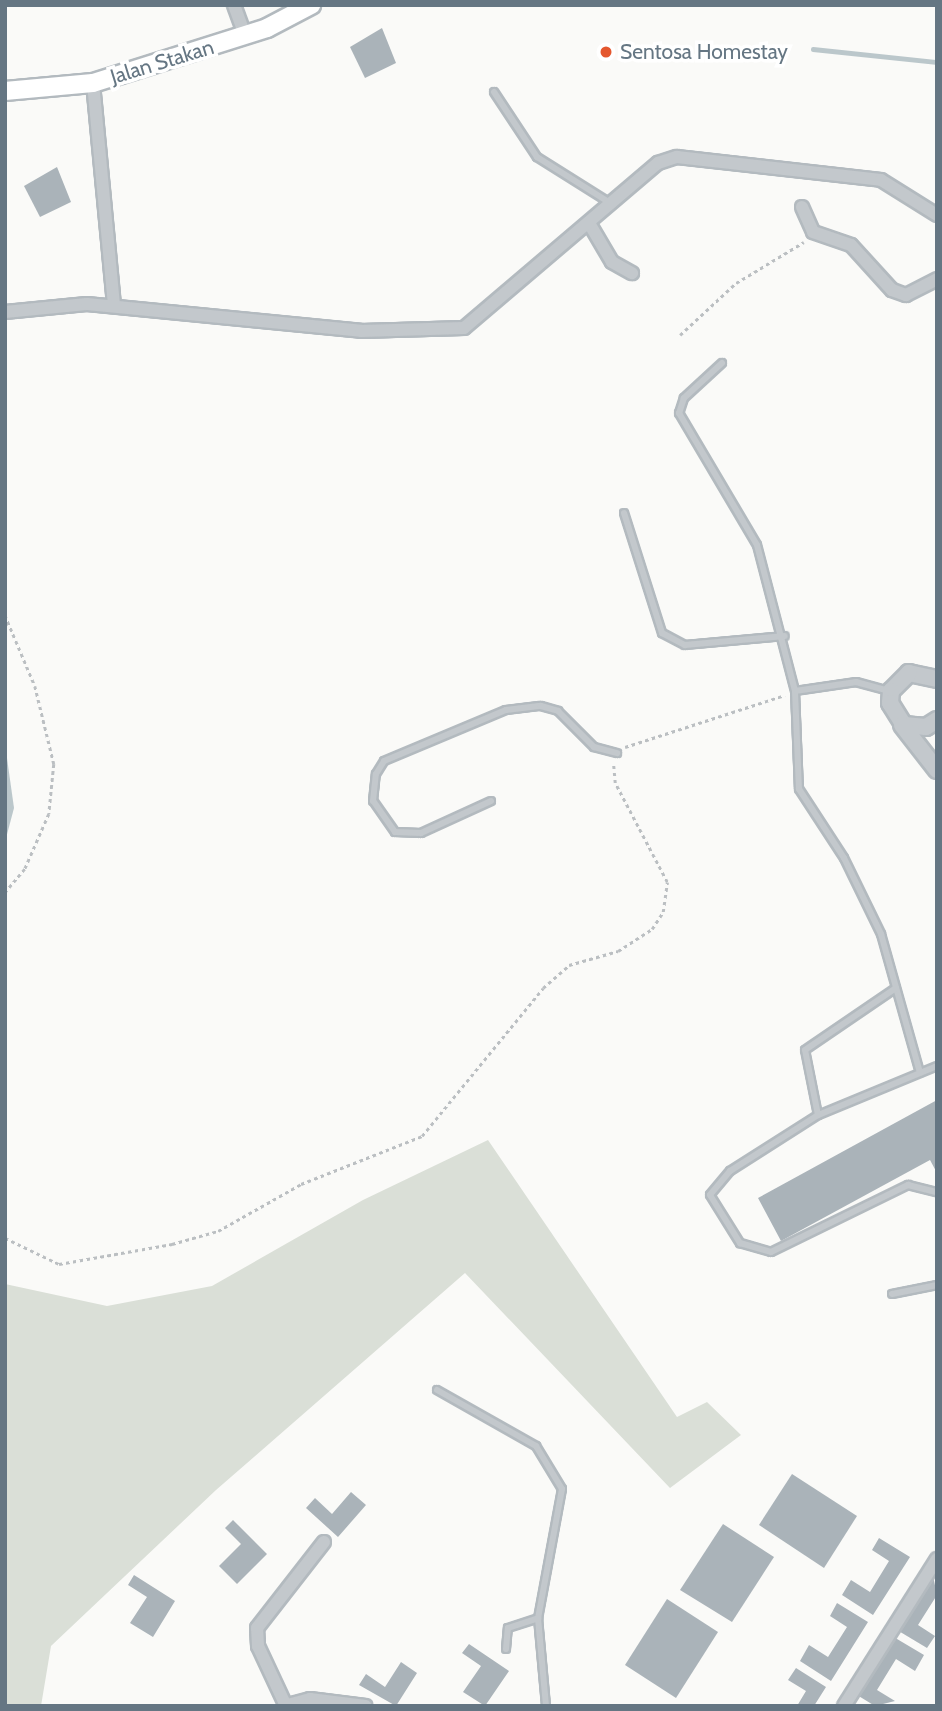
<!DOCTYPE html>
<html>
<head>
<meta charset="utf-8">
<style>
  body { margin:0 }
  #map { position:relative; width:942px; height:1711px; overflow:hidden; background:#fafaf8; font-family:Cabin,sans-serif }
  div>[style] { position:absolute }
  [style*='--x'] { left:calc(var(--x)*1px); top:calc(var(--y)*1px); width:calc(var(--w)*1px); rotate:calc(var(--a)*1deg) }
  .green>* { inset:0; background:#dadfd7 }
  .water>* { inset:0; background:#bbc7cb }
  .stream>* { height:4.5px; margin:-2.25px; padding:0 2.25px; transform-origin:2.25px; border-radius:2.25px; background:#bbc7cb }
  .building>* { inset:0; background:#aab3b9 }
  .path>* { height:2.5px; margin-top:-1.25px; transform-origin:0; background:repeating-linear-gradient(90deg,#bbbfc2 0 3.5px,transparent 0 7px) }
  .roads { filter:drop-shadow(2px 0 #b3babf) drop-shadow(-2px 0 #b3babf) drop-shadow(0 2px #b3babf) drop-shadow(0 -2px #b3babf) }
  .service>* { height:6px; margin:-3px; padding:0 3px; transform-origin:3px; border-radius:3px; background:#c3c8cc }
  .minor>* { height:12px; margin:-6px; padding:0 6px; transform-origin:6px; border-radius:6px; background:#c3c8cc }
  .tertiary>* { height:16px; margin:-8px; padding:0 8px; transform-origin:8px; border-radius:8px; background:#c3c8cc }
  .secondary>* { height:18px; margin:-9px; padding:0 9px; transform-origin:9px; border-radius:9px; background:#fff }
  .dots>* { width:19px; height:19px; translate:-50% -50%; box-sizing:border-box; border:4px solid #fff; border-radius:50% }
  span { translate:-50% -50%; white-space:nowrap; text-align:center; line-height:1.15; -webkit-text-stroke:7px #fff; paint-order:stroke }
  .poi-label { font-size:21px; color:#657683 }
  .left { translate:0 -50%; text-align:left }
  .street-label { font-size:21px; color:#657683 }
  .frame { position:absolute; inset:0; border:7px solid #657683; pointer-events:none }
</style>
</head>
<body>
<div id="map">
  <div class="green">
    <div style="clip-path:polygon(488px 1140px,677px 1417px,707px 1402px,741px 1435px,670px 1488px,465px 1273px,216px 1490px,51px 1646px,41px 1706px,5px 1706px,5px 1284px,107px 1306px,212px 1286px,363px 1200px)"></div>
  </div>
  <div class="water">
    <div style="clip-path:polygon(5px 744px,14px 808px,5px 842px)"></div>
  </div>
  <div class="stream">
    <div style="--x:813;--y:49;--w:125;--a:6"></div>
  </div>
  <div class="building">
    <div style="clip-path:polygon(382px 28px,396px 63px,365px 78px,350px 47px)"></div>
    <div style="clip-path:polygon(57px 167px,71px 202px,40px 217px,24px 186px)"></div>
    <div style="clip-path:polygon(937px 1100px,937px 1173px,930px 1160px,781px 1241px,758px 1198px)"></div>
    <div style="clip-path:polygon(792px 1474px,857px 1516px,824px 1568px,759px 1525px)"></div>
    <div style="clip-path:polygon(351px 1492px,366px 1505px,338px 1537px,306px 1508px,315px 1498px,332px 1514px)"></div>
    <div style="clip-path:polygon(233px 1520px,267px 1554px,237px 1584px,219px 1566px,241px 1544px,225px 1528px)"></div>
    <div style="clip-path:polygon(723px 1524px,774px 1557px,732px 1622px,680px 1590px)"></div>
    <div style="clip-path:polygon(879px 1538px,910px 1557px,873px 1615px,842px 1595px,851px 1580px,870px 1592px,889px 1561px,872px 1550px)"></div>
    <div style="clip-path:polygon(932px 1571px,937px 1595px,918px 1625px,935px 1636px,927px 1648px,897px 1630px)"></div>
    <div style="clip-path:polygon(134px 1575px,175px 1601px,153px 1637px,130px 1623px,147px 1597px,128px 1585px)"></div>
    <div style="clip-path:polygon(667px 1599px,718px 1632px,676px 1698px,625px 1665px)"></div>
    <div style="clip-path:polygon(837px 1603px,868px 1622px,831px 1681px,800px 1661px,809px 1645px,828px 1657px,847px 1627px,830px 1616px)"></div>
    <div style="clip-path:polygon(892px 1636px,924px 1655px,915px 1671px,896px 1659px,877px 1690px,895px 1701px,875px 1706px,857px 1695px)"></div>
    <div style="clip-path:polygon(469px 1644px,509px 1671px,485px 1706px,463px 1692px,481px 1666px,462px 1653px)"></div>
    <div style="clip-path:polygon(401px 1662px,417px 1673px,396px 1706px,359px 1685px,366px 1674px,385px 1687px)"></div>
    <div style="clip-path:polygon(796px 1668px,826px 1687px,814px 1706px,797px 1706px,806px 1691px,788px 1680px)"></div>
  </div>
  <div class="path">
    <div style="--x:680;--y:335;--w:76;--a:-42.9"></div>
    <div style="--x:736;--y:283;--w:79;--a:-31.1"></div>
    <div style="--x:5;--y:615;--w:77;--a:67.1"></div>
    <div style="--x:35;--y:686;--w:80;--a:76.3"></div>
    <div style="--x:54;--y:764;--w:50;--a:95.7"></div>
    <div style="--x:49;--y:814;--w:60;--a:113.6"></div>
    <div style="--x:25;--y:869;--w:31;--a:130"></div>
    <div style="--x:625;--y:747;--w:168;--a:-18"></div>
    <div style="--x:5;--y:1238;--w:60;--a:25.7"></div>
    <div style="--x:59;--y:1264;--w:115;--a:-10"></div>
    <div style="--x:172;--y:1244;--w:48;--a:-15.8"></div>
    <div style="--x:218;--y:1231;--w:95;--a:-29.5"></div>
    <div style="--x:301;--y:1184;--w:130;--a:-21.6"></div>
    <div style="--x:422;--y:1136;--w:191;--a:-50.7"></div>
    <div style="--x:543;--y:988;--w:35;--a:-41"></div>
    <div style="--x:569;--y:965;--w:51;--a:-15.9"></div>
    <div style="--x:618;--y:951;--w:40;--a:-32.9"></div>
    <div style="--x:652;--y:929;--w:20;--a:-57"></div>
    <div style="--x:663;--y:912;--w:30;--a:-82"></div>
    <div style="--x:667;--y:882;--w:112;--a:-117.7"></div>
    <div style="--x:615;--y:783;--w:21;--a:-95"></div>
  </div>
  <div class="roads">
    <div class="service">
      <div style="--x:494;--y:92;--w:78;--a:56.5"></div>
      <div style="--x:537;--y:157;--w:86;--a:32.2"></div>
      <div style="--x:722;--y:363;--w:52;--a:137.4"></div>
      <div style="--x:684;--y:398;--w:16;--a:108"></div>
      <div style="--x:679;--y:413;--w:153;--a:59.4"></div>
      <div style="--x:757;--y:545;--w:151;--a:75.4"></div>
      <div style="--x:795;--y:691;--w:62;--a:-8.4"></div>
      <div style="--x:856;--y:682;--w:34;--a:15"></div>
      <div style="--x:624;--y:513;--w:126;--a:72.4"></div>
      <div style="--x:662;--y:633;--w:26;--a:28"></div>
      <div style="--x:685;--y:645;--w:100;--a:-5.1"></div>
      <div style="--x:795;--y:691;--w:98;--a:87.7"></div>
      <div style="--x:799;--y:789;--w:82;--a:56.9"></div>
      <div style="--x:844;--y:858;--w:85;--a:64"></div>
      <div style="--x:881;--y:934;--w:144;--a:74.3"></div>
      <div style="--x:491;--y:801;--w:77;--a:155.4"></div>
      <div style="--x:421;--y:833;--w:26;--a:-178"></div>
      <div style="--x:395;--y:832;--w:38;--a:-125"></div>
      <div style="--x:373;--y:801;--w:27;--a:-84"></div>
      <div style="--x:376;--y:774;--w:15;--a:-58"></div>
      <div style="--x:384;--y:761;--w:132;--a:-22.7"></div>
      <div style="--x:506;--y:710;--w:35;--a:-7"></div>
      <div style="--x:541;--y:706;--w:18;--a:16"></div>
      <div style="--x:558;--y:711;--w:51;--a:45"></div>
      <div style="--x:594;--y:747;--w:24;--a:15"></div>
      <div style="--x:937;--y:1066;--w:129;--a:157.6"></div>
      <div style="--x:818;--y:1115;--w:104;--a:147.5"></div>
      <div style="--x:730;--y:1171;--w:31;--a:130"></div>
      <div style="--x:710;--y:1195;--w:57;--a:58"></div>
      <div style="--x:740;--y:1243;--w:32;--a:16"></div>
      <div style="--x:771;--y:1252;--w:153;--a:-26.1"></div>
      <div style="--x:908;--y:1185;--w:30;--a:14"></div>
      <div style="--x:818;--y:1115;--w:66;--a:-101.3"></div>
      <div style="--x:805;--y:1050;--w:110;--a:-34.3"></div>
      <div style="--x:892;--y:1294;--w:46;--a:-11.3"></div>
      <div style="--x:437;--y:1390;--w:114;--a:29.5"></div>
      <div style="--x:536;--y:1446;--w:50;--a:58.8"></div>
      <div style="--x:562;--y:1489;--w:131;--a:100.5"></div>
      <div style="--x:538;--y:1618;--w:88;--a:84.8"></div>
      <div style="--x:506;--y:1649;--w:21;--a:-85"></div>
      <div style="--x:508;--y:1628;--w:32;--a:-18"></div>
    </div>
    <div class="minor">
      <div style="--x:234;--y:5;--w:33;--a:70"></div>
      <div style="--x:93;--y:83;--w:223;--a:84.6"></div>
      <div style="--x:802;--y:207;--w:27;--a:66"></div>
      <div style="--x:813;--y:232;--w:40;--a:18.9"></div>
      <div style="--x:851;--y:245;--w:61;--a:47.7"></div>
      <div style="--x:892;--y:290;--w:15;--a:20"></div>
      <div style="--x:906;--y:295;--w:35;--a:-27"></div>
      <div style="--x:589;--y:223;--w:45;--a:59.5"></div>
      <div style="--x:612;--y:262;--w:23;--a:29"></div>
      <div style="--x:5;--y:312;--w:82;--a:-5.6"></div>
      <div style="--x:87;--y:304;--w:275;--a:5.6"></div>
      <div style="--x:361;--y:331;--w:103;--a:-1.7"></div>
      <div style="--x:464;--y:328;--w:255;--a:-40.4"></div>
      <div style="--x:658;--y:163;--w:20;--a:-18"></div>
      <div style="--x:677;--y:157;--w:205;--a:6.4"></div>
      <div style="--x:881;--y:180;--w:66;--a:32"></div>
      <div style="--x:284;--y:1706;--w:27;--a:-15"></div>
      <div style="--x:310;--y:1699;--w:56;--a:7.1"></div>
      <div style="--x:286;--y:1706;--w:66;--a:-115"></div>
      <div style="--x:258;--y:1646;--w:18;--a:-93"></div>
      <div style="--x:257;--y:1628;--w:109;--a:-52.1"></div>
      <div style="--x:844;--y:1706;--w:174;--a:-57.7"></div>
    </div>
    <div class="tertiary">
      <div style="--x:937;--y:679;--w:29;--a:-168"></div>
      <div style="--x:909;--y:673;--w:25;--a:135"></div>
      <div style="--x:891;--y:691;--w:12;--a:95"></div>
      <div style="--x:890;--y:703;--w:26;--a:58"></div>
      <div style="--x:904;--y:725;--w:22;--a:5"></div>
      <div style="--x:926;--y:727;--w:13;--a:-32"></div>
      <div style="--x:902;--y:725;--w:57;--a:52.1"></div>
    </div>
    <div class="secondary">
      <div style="--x:5;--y:91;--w:88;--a:-5.2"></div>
      <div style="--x:93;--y:83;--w:182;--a:-17.5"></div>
      <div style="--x:267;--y:28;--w:50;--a:-27.6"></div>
    </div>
  </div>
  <div class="dots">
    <div style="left:606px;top:52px;background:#e4572e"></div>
  </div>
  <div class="poi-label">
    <span class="left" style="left:620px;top:52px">Sentosa Homestay</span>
  </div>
  <div class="street-label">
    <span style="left:162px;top:62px;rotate:-17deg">Jalan Stakan</span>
  </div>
  <div class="frame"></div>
</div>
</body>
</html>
